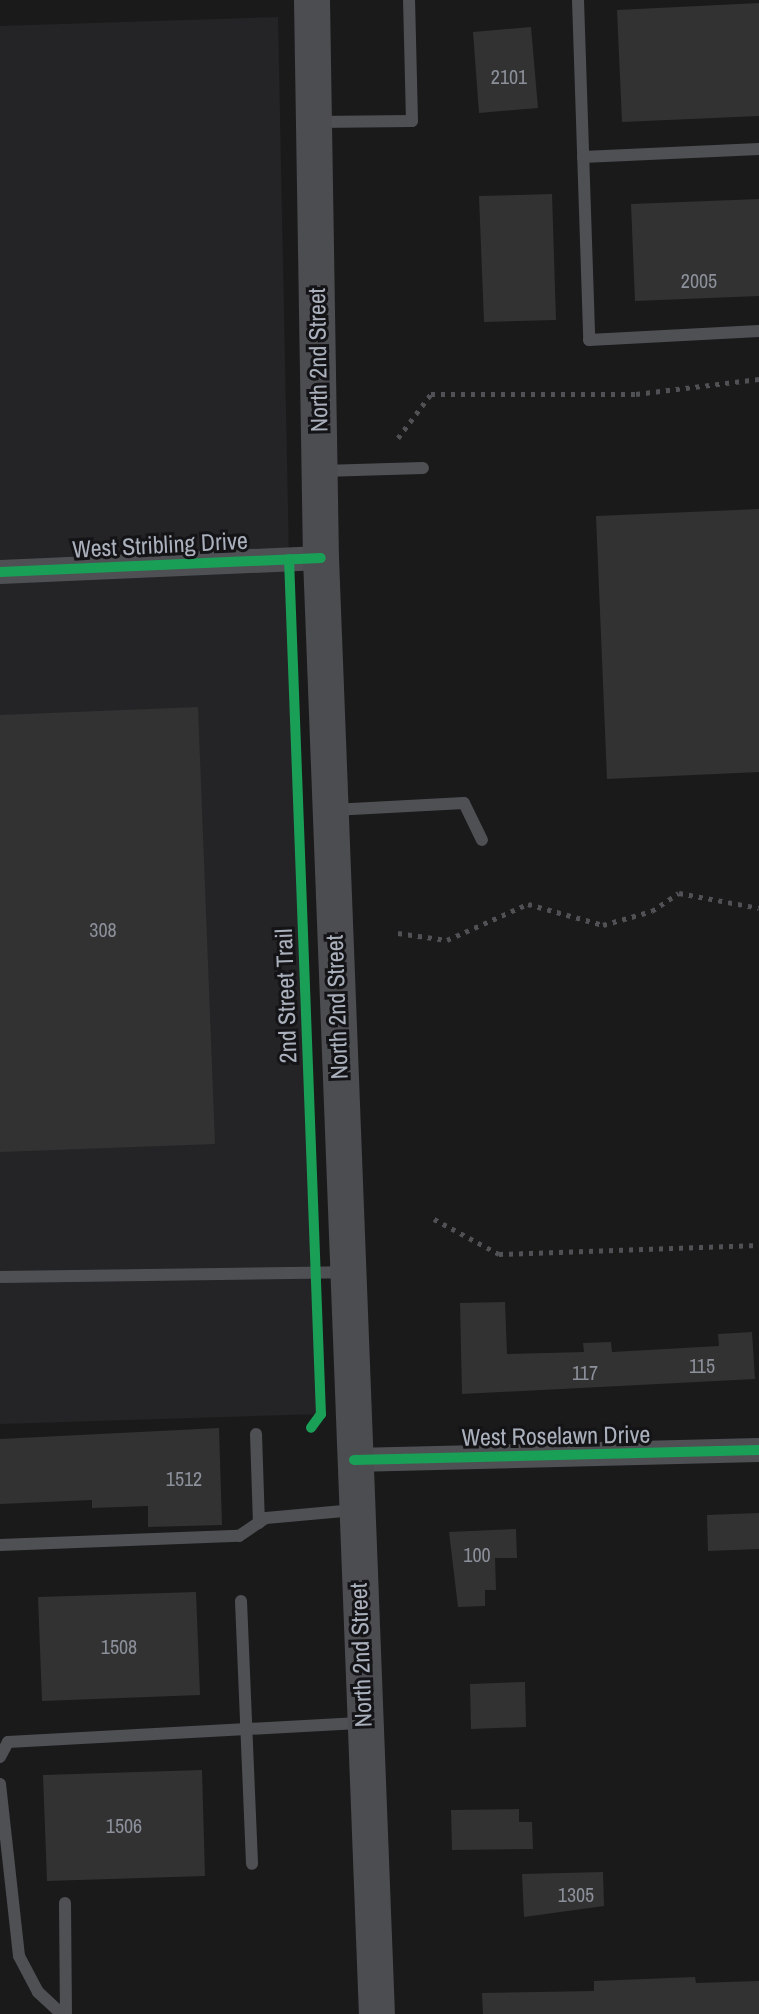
<!DOCTYPE html>
<html>
<head>
<meta charset="utf-8">
<style>
  body { margin:0 }
  #map { position:relative; width:759px; height:2014px; overflow:hidden; background:#1a1a1b; font-family:"Archivo Narrow",sans-serif }
  div>[style] { position:absolute }
  [style*='--x'] { left:calc(var(--x)*1px); top:calc(var(--y)*1px); width:calc(var(--w)*1px); rotate:calc(var(--a)*1deg) }
  .built>* { inset:0; background:#242427 }
  .building>* { inset:0; background:#323233 }
  .path>* { height:5px; margin-top:-2.5px; transform-origin:0; background:repeating-linear-gradient(90deg,#505155 0 4px,transparent 0 10px) }
  .service>* { height:12px; margin:-6px; padding:0 6px; transform-origin:6px; border-radius:6px; background:#4e5054 }
  .minor>* { height:24px; margin:-12px; padding:0 12px; transform-origin:12px; border-radius:12px; background:#4e5054 }
  .secondary>* { height:36px; margin:-18px; padding:0 18px; transform-origin:18px; border-radius:18px; background:#4c4d51 }
  .cycleway>* { height:10px; margin:-5px; padding:0 5px; transform-origin:5px; border-radius:5px; background:#1a9f57 }
  span { translate:-50% -50%; white-space:nowrap; text-align:center; line-height:1.15; -webkit-text-stroke:6px #141417; paint-order:stroke }
  .number-label { font-size:20px; color:#8c909a }
  .number-label span { -webkit-text-stroke-width:0 }
  .street-label { font-size:24px; color:#aab0bc }
</style>
</head>
<body>
<div id="map">
  <div class="built">
    <div style="clip-path:polygon(278px 17px,289px 559px,321px 1414px,0 1424px,0 26px)"></div>
  </div>
  <div class="building">
    <div style="clip-path:polygon(759px 3px,759px 116px,622px 122px,617px 10px)"></div>
    <div style="clip-path:polygon(531px 27px,538px 108px,479px 113px,473px 32px)"></div>
    <div style="clip-path:polygon(552px 194px,556px 320px,484px 322px,479px 196px)"></div>
    <div style="clip-path:polygon(759px 199px,759px 296px,635px 301px,631px 204px)"></div>
    <div style="clip-path:polygon(759px 509px,759px 772px,607px 779px,596px 516px)"></div>
    <div style="clip-path:polygon(198px 707px,215px 1144px,0 1152px,0 715px)"></div>
    <div style="clip-path:polygon(505px 1302px,507px 1354px,584px 1352px,583px 1343px,611px 1342px,612px 1352px,719px 1346px,718px 1334px,752px 1332px,755px 1379px,462px 1394px,460px 1303px)"></div>
    <div style="clip-path:polygon(219px 1428px,222px 1525px,148px 1527px,148px 1506px,92px 1508px,92px 1500px,0 1504px,0 1439px)"></div>
    <div style="clip-path:polygon(759px 1513px,759px 1549px,708px 1551px,707px 1515px)"></div>
    <div style="clip-path:polygon(516px 1529px,517px 1558px,495px 1558px,496px 1590px,485px 1590px,485px 1606px,458px 1607px,449px 1532px)"></div>
    <div style="clip-path:polygon(196px 1592px,200px 1695px,42px 1701px,38px 1597px)"></div>
    <div style="clip-path:polygon(525px 1682px,526px 1727px,471px 1729px,470px 1684px)"></div>
    <div style="clip-path:polygon(202px 1770px,205px 1876px,47px 1881px,43px 1775px)"></div>
    <div style="clip-path:polygon(519px 1809px,519px 1822px,532px 1822px,533px 1849px,452px 1850px,451px 1810px)"></div>
    <div style="clip-path:polygon(603px 1872px,604px 1906px,524px 1917px,522px 1874px)"></div>
    <div style="clip-path:polygon(695px 1977px,696px 1983px,759px 1981px,759px 2014px,483px 2014px,482px 1993px,594px 1991px,594px 1981px)"></div>
  </div>
  <div class="path">
    <div style="--x:398;--y:438;--w:55;--a:-53.1"></div>
    <div style="--x:431;--y:394;--w:205;--a:0"></div>
    <div style="--x:636;--y:394;--w:124;--a:-7"></div>
    <div style="--x:398;--y:933;--w:49;--a:8.1"></div>
    <div style="--x:447;--y:940;--w:89;--a:-24"></div>
    <div style="--x:528;--y:904;--w:78;--a:15.6"></div>
    <div style="--x:603;--y:925;--w:51;--a:-15.9"></div>
    <div style="--x:652;--y:911;--w:32;--a:-34"></div>
    <div style="--x:679;--y:893;--w:81;--a:10.6"></div>
    <div style="--x:434;--y:1219;--w:74;--a:28.3"></div>
    <div style="--x:499;--y:1254;--w:260;--a:-2"></div>
  </div>
  <div class="service">
    <div style="--x:578;--y:0;--w:340;--a:88.1"></div>
    <div style="--x:589;--y:340;--w:170;--a:-3"></div>
    <div style="--x:316;--y:122;--w:96;--a:-0.6"></div>
    <div style="--x:412;--y:121;--w:121;--a:-91.4"></div>
    <div style="--x:583;--y:157;--w:176;--a:-2.6"></div>
    <div style="--x:322;--y:471;--w:101;--a:-1.7"></div>
    <div style="--x:333;--y:810;--w:131;--a:-3.1"></div>
    <div style="--x:464;--y:803;--w:41;--a:64.1"></div>
    <div style="--x:0;--y:1277;--w:344;--a:-0.8"></div>
    <div style="--x:256;--y:1434;--w:89;--a:88.1"></div>
    <div style="--x:0;--y:1545;--w:239;--a:-2.2"></div>
    <div style="--x:239;--y:1536;--w:32;--a:-34"></div>
    <div style="--x:266;--y:1518;--w:89;--a:-5.1"></div>
    <div style="--x:241;--y:1601;--w:263;--a:87.6"></div>
    <div style="--x:0;--y:1757;--w:17;--a:-62"></div>
    <div style="--x:8;--y:1742;--w:356;--a:-3.1"></div>
    <div style="--x:0;--y:1784;--w:173;--a:83.7"></div>
    <div style="--x:19;--y:1956;--w:41;--a:62.2"></div>
    <div style="--x:38;--y:1992;--w:33;--a:43"></div>
    <div style="--x:65;--y:1903;--w:111;--a:89.5"></div>
  </div>
  <div class="minor">
    <div style="--x:0;--y:572;--w:321;--a:-2.5"></div>
    <div style="--x:354;--y:1460;--w:405;--a:-1.4"></div>
  </div>
  <div class="secondary">
    <div style="--x:312;--y:0;--w:558;--a:89.08"></div>
    <div style="--x:321;--y:558;--w:1457;--a:87.8"></div>
  </div>
  <div class="cycleway">
    <div style="--x:289;--y:559;--w:856;--a:87.86"></div>
    <div style="--x:321;--y:1414;--w:17;--a:126"></div>
    <div style="--x:0;--y:572;--w:321;--a:-2.5"></div>
    <div style="--x:354;--y:1460;--w:405;--a:-1.4"></div>
  </div>
  <div class="number-label">
    <span style="left:509px;top:76px">2101</span>
    <span style="left:699px;top:280px">2005</span>
    <span style="left:103px;top:929px">308</span>
    <span style="left:702px;top:1365px">115</span>
    <span style="left:585px;top:1372px">117</span>
    <span style="left:184px;top:1478px">1512</span>
    <span style="left:477px;top:1554px">100</span>
    <span style="left:119px;top:1646px">1508</span>
    <span style="left:124px;top:1825px">1506</span>
    <span style="left:576px;top:1894px">1305</span>
  </div>
  <div class="street-label">
    <span style="left:318px;top:360px;rotate:-91deg">North 2nd Street</span>
    <span style="left:160px;top:545px;rotate:-3deg">West Stribling Drive</span>
    <span style="left:286px;top:996px;rotate:-92deg">2nd Street Trail</span>
    <span style="left:337px;top:1007px;rotate:-92deg">North 2nd Street</span>
    <span style="left:556px;top:1436px;rotate:-1deg">West Roselawn Drive</span>
    <span style="left:361px;top:1655px;rotate:-92deg">North 2nd Street</span>
  </div>
</div>
</body>
</html>
